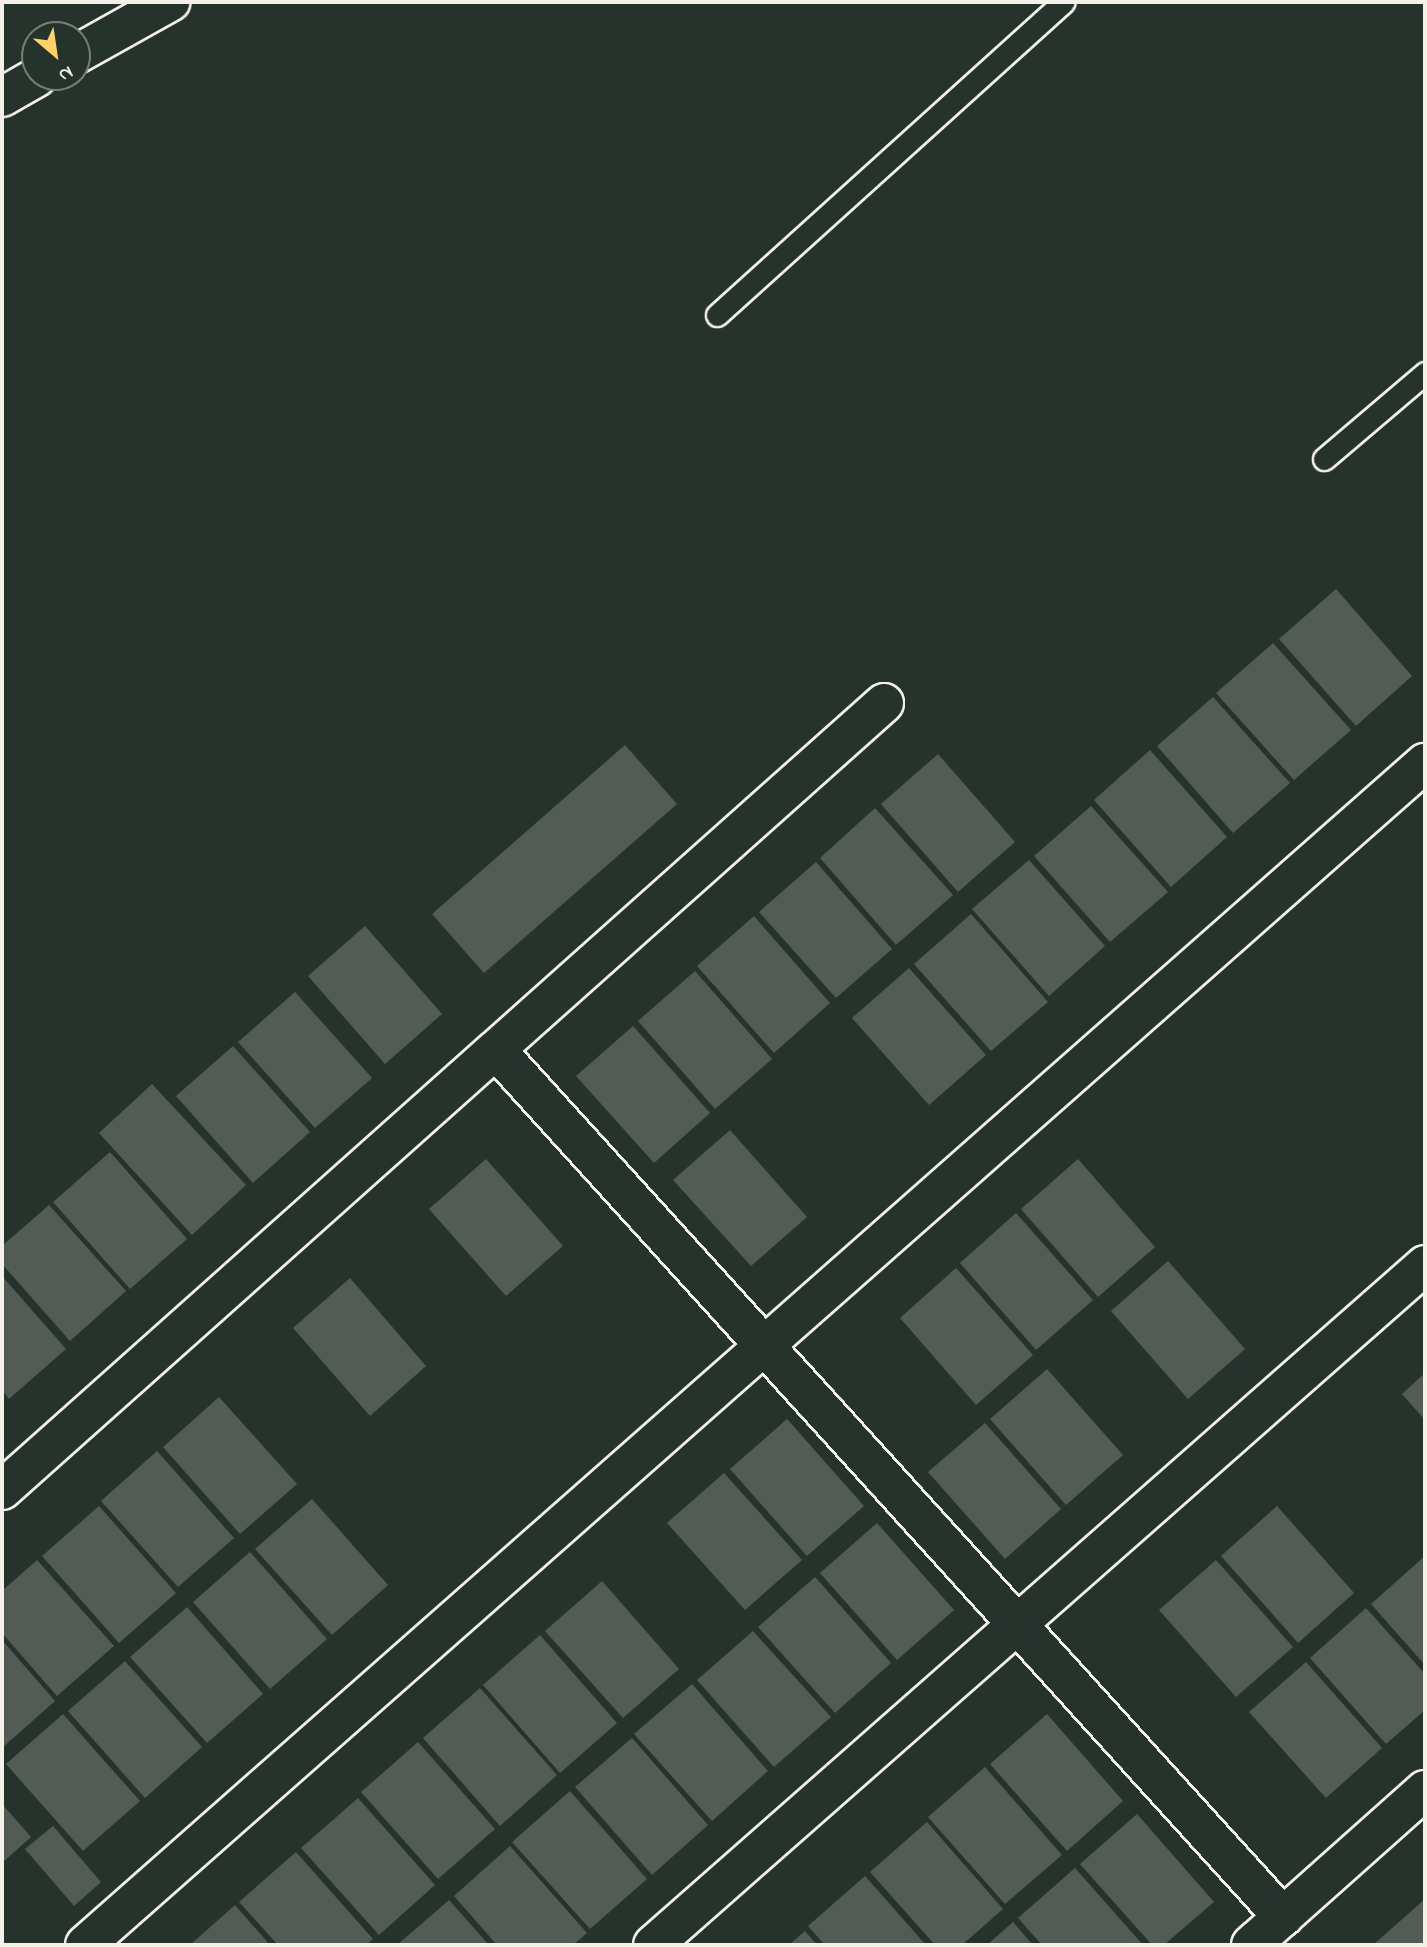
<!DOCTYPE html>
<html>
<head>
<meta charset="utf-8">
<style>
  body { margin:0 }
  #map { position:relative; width:1427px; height:1947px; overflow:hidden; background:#26332d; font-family:"Indie Flower",sans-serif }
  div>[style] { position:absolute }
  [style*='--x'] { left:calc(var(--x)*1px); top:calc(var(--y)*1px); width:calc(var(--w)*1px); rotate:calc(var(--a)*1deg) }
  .building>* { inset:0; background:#525c55 }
  .roads { filter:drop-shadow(2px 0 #f4f1e8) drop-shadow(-2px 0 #f4f1e8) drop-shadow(0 2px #f4f1e8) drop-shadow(0 -2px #f4f1e8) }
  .lane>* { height:21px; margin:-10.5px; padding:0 10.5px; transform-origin:10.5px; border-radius:10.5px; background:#26332d }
  .street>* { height:38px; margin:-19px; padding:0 19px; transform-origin:19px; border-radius:19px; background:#26332d }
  span { translate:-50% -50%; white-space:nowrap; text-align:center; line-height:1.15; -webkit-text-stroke:6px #26332d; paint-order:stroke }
  .frame { position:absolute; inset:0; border:4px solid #f4f1e8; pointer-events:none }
  .north { position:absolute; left:21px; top:21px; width:70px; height:70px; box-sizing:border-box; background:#26332d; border:2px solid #787f78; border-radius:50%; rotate:151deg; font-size:19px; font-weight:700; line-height:28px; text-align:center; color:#f4f1e8 }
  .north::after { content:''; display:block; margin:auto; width:24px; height:32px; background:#ffd166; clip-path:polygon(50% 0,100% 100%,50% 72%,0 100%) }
</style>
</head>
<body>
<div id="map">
  <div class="building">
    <div style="clip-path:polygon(1336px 589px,1412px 676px,1356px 726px,1279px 639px)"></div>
    <div style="clip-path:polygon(1273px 643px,1351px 730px,1294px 780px,1216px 693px)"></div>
    <div style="clip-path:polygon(1213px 697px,1290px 783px,1233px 833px,1157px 746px)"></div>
    <div style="clip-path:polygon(625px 745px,677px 804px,484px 973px,432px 914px)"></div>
    <div style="clip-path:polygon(1150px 750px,1227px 837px,1171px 887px,1094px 800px)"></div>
    <div style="clip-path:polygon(938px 754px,1015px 842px,958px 892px,881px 804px)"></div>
    <div style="clip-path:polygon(1091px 806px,1168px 892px,1110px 942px,1034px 856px)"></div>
    <div style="clip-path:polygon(875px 808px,953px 895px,896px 945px,820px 858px)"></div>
    <div style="clip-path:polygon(1029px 860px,1105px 946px,1049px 996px,972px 909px)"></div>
    <div style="clip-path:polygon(816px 862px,892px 949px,836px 998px,759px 912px)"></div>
    <div style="clip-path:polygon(971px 914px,1048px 1002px,991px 1051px,914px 964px)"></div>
    <div style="clip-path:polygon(754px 916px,830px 1003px,774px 1053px,697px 966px)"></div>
    <div style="clip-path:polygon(365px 926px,442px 1014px,385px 1064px,308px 976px)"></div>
    <div style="clip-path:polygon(909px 968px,986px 1055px,929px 1105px,852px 1018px)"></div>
    <div style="clip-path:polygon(695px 971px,772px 1059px,715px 1109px,638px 1021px)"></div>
    <div style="clip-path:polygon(295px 992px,372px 1078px,315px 1128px,238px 1042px)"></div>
    <div style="clip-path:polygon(633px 1026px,710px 1113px,654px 1163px,576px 1076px)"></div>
    <div style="clip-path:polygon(233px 1046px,310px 1132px,253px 1183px,176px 1096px)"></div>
    <div style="clip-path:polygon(152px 1084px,246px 1185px,192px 1235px,99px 1133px)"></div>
    <div style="clip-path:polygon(730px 1130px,807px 1217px,751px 1266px,673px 1180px)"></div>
    <div style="clip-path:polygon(110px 1152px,187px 1239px,130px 1289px,53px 1202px)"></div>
    <div style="clip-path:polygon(486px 1159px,563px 1246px,506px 1296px,429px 1209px)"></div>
    <div style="clip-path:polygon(1078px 1159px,1155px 1247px,1098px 1297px,1021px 1209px)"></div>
    <div style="clip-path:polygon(49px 1205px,126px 1291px,70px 1341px,2px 1264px,2px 1246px)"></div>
    <div style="clip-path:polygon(1016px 1213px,1093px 1300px,1036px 1350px,960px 1263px)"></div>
    <div style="clip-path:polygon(1168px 1261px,1245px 1349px,1188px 1399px,1111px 1311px)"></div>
    <div style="clip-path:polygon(956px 1268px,1033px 1355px,976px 1405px,900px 1318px)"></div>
    <div style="clip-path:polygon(2px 1276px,66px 1349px,9px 1399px,2px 1390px)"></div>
    <div style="clip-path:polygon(350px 1278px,426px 1366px,370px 1416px,293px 1328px)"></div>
    <div style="clip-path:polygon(1047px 1369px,1123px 1455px,1066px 1505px,990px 1419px)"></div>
    <div style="clip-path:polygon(1425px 1373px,1425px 1420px,1402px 1394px)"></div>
    <div style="clip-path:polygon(219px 1397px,297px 1484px,240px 1534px,163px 1447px)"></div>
    <div style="clip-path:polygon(787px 1419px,864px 1506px,807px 1556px,730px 1469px)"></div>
    <div style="clip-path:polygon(985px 1423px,1061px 1509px,1005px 1559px,928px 1472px)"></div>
    <div style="clip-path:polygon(157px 1451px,234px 1538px,178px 1587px,101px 1501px)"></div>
    <div style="clip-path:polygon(724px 1473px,802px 1560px,745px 1610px,667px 1523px)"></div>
    <div style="clip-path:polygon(312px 1499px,388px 1585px,332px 1635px,255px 1549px)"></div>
    <div style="clip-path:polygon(99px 1506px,176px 1593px,119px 1643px,42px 1556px)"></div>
    <div style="clip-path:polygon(1277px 1506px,1354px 1593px,1298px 1643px,1221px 1556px)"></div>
    <div style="clip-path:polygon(877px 1523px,954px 1610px,897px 1660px,820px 1573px)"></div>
    <div style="clip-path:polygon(250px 1552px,327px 1639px,270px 1689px,193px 1602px)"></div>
    <div style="clip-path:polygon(1425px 1556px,1425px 1665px,1371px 1604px)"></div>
    <div style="clip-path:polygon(37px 1560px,114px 1646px,57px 1696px,2px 1633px,2px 1591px)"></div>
    <div style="clip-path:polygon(1216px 1560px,1293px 1647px,1236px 1697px,1159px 1610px)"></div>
    <div style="clip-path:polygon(815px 1577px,891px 1663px,835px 1713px,758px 1627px)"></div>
    <div style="clip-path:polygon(602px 1581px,679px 1669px,623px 1718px,545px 1631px)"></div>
    <div style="clip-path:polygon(187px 1607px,263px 1694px,207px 1743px,130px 1657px)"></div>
    <div style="clip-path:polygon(1366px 1608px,1425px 1674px,1425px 1710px,1386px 1744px,1310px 1658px)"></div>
    <div style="clip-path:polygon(753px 1631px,831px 1717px,774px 1767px,697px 1680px)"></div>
    <div style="clip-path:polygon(540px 1635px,617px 1723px,560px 1773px,483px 1685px)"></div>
    <div style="clip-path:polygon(2px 1640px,55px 1701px,2px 1748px)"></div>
    <div style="clip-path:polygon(125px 1661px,202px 1747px,145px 1798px,68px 1711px)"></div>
    <div style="clip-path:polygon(1306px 1662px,1382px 1748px,1326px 1798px,1249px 1712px)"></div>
    <div style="clip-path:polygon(692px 1684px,768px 1771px,712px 1821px,634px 1734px)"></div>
    <div style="clip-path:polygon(480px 1688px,557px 1775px,500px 1826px,423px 1738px)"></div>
    <div style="clip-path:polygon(63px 1714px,140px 1801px,83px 1851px,6px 1764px)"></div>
    <div style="clip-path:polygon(1047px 1714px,1123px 1801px,1067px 1851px,990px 1764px)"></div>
    <div style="clip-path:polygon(632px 1738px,708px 1825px,652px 1875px,575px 1787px)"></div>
    <div style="clip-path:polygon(418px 1742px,495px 1829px,438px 1879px,361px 1792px)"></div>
    <div style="clip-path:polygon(985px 1767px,1062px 1855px,1005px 1904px,928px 1817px)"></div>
    <div style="clip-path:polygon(570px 1791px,647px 1879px,590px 1929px,512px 1842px)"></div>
    <div style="clip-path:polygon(358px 1798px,435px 1885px,379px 1935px,301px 1848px)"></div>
    <div style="clip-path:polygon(2px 1804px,31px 1837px,2px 1863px)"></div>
    <div style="clip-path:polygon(1137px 1814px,1214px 1902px,1164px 1945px,1152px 1945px,1080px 1864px)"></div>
    <div style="clip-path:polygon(927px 1822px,1003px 1909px,962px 1945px,935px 1945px,870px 1872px)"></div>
    <div style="clip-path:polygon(53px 1826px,101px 1882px,74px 1906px,25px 1849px)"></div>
    <div style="clip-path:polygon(510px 1846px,587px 1933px,573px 1945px,497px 1945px,454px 1896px)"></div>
    <div style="clip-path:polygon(296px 1852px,373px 1939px,366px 1945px,278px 1945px,239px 1902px)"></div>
    <div style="clip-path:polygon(1075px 1868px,1143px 1945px,1042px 1945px,1018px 1918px)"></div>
    <div style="clip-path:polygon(865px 1876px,926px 1945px,825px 1945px,808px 1926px)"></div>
    <div style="clip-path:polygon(1425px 1899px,1425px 1945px,1373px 1945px)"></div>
    <div style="clip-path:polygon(449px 1900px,489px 1945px,397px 1945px)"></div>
    <div style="clip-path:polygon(235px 1905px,270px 1945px,190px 1945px)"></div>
    <div style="clip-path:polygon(1013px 1922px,1033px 1945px,987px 1945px)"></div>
    <div style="clip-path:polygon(805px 1931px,817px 1945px,789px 1945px)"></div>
  </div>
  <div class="roads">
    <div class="lane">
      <div style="--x:717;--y:315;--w:467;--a:-42.1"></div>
      <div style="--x:1324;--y:459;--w:133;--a:-40.4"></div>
    </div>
    <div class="street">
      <div style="--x:77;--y:54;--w:107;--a:-29.2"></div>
      <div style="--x:2;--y:97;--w:40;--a:-29.7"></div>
      <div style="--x:496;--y:1050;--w:1171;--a:47.77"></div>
      <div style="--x:2;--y:1490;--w:1182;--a:-41.74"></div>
      <div style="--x:85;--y:1945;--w:1787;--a:-41.42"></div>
      <div style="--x:653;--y:1945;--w:1029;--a:-41.37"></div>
      <div style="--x:1251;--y:1945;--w:233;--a:-41.7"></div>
    </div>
  </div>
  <div class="frame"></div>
  <div class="north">N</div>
</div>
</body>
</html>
